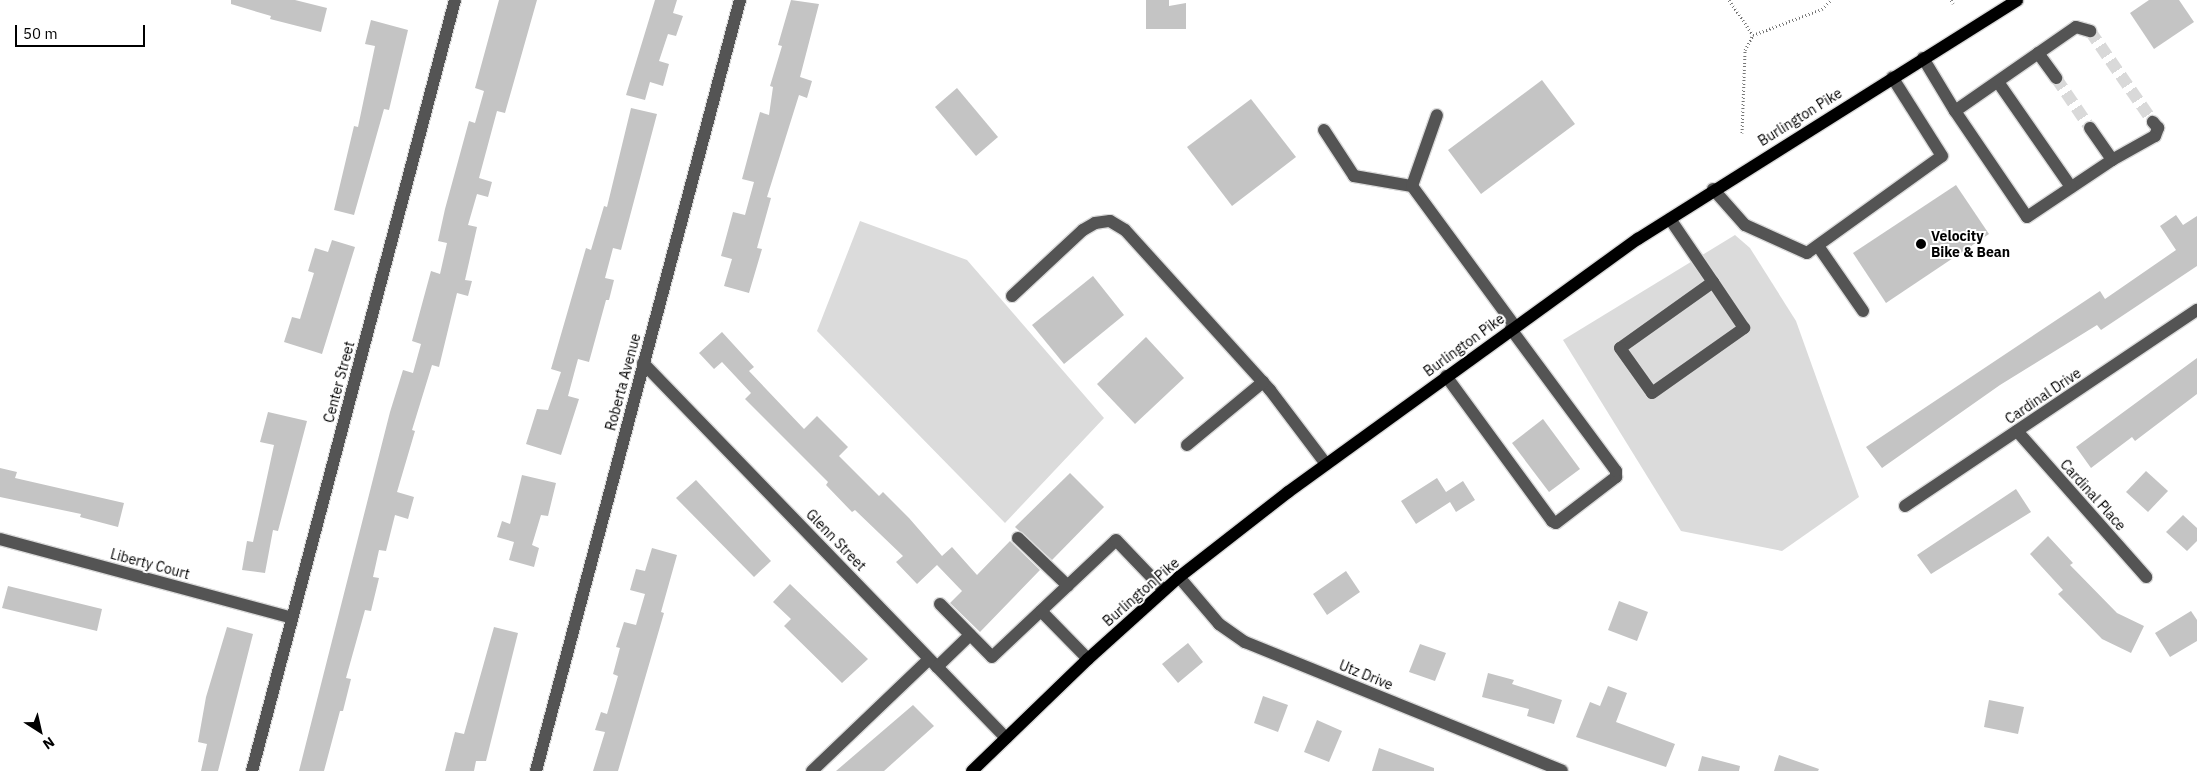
<!DOCTYPE html>
<html>
<head>
<meta charset="utf-8">
<style>
  body { margin:0 }
  #map { position:relative; width:2197px; height:771px; overflow:hidden; background:#fff; font-family:"IBM Plex Sans",sans-serif }
  div>[style] { position:absolute }
  [style*='--x'] { left:calc(var(--x)*1px); top:calc(var(--y)*1px); width:calc(var(--w)*1px); rotate:calc(var(--a)*1deg) }
  .green>* { inset:0; background:#dbdbdb }
  .building>* { inset:0; background:#c4c4c4 }
  .minor-tunnel>* { height:12px; margin-top:-6px; transform-origin:0; background:repeating-linear-gradient(90deg,#d9d9d9 0 12px,transparent 0 18px) }
  .path>* { height:3px; margin-top:-1.5px; transform-origin:0; background:repeating-linear-gradient(90deg,#767676 0 1px,transparent 0 3.5px) }
  .roads { filter:drop-shadow(1px 0 #dbdbdb) drop-shadow(-1px 0 #dbdbdb) drop-shadow(0 1px #dbdbdb) drop-shadow(0 -1px #dbdbdb) }
  .minor>* { height:12px; margin:-6px; padding:0 6px; transform-origin:6px; border-radius:6px; background:#545454 }
  .major>* { height:12px; margin:-6px; padding:0 6px; transform-origin:6px; border-radius:6px; background:#000 }
  .dots>* { width:14px; height:14px; translate:-50% -50%; box-sizing:border-box; border:2px solid #fff; border-radius:50% }
  span { translate:-50% -50%; white-space:nowrap; text-align:center; line-height:1.15; -webkit-text-stroke:4px #fff; paint-order:stroke }
  .street-label { font-size:14px; color:#000 }
  .poi-label { font-size:14px; color:#000; font-weight:700 }
  .left { translate:0 -50%; text-align:left }
  .north { position:absolute; left:15px; top:706px; width:50px; height:50px; -webkit-text-stroke:4px #fff; paint-order:stroke; rotate:145deg; font-size:14px; font-weight:700; line-height:20px; text-align:center; color:#000 }
  .north::after { content:''; display:block; margin:auto; width:18px; height:22px; background:#000; clip-path:polygon(50% 0,100% 100%,50% 72%,0 100%) }
  .scale { position:absolute; left:15px; top:25px; width:130px; height:22px; box-sizing:border-box; border:2px solid #000; border-top:0; padding-left:6px; font-size:15px; line-height:18px; white-space:nowrap; color:#000; -webkit-text-stroke:4px #fff; paint-order:stroke }
</style>
</head>
<body>
<div id="map">
  <div class="green">
    <div style="clip-path:polygon(860px 221px,967px 260px,1104px 418px,1005px 523px,817px 331px)"></div>
    <div style="clip-path:polygon(1735px 235px,1750px 248px,1796px 321px,1859px 497px,1782px 551px,1681px 531px,1563px 340px)"></div>
  </div>
  <div class="building">
    <div style="clip-path:polygon(231px 0,295px 0,327px 8px,321px 32px,270px 19px,271px 16px,231px 4px)"></div>
    <div style="clip-path:polygon(499px 0,537px 0,505px 113px,497px 111px,479px 178px,492px 182px,488px 197px,477px 194px,468px 225px,477px 227px,465px 280px,472px 281px,468px 296px,457px 293px,439px 367px,432px 365px,412px 430px,415px 431px,397px 492px,414px 497px,408px 519px,395px 515px,386px 551px,379px 550px,373px 577px,379px 578px,371px 611px,365px 610px,346px 678px,351px 679px,343px 711px,340px 711px,324px 771px,299px 771px,390px 412px,403px 370px,413px 373px,421px 344px,412px 341px,431px 271px,440px 274px,447px 243px,438px 241px,445px 209px,469px 121px,475px 123px,484px 91px,475px 88px)"></div>
    <div style="clip-path:polygon(655px 0,677px 0,673px 13px,683px 16px,676px 36px,668px 34px,659px 61px,669px 64px,663px 86px,650px 82px,645px 100px,626px 95px)"></div>
    <div style="clip-path:polygon(791px 0,819px 4px,800px 77px,812px 81px,807px 98px,799px 95px,767px 197px,771px 198px,757px 248px,762px 249px,749px 293px,724px 286px,732px 259px,721px 256px,733px 212px,745px 215px,754px 182px,742px 179px,760px 112px,769px 115px,773px 87px,770px 86px,782px 46px,778px 45px)"></div>
    <div style="clip-path:polygon(1146px 0,1169px 0,1169px 6px,1186px 3px,1186px 29px,1146px 29px)"></div>
    <div style="clip-path:polygon(2149px 0,2179px 0,2194px 22px,2154px 49px,2130px 13px)"></div>
    <div style="clip-path:polygon(371px 20px,408px 30px,389px 110px,384px 109px,354px 215px,334px 210px,354px 126px,358px 127px,375px 46px,365px 44px)"></div>
    <div style="clip-path:polygon(1542px 80px,1575px 124px,1481px 194px,1448px 150px)"></div>
    <div style="clip-path:polygon(957px 88px,998px 137px,976px 156px,935px 107px)"></div>
    <div style="clip-path:polygon(1251px 99px,1296px 157px,1232px 206px,1187px 147px)"></div>
    <div style="clip-path:polygon(631px 108px,657px 114px,621px 250px,613px 248px,605px 278px,614px 280px,609px 300px,606px 300px,589px 362px,578px 359px,568px 396px,579px 399px,561px 455px,526px 444px,537px 409px,548px 410px,561px 372px,551px 369px,586px 248px,591px 250px,604px 206px,607px 207px)"></div>
    <div style="clip-path:polygon(1956px 185px,1989px 234px,1886px 303px,1853px 253px)"></div>
    <div style="clip-path:polygon(2176px 215px,2183px 225px,2197px 216px,2197px 266px,2101px 330px,2097px 325px,2000px 385px,1882px 468px,1866px 447px,2100px 291px,2105px 299px,2176px 250px,2160px 226px)"></div>
    <div style="clip-path:polygon(332px 240px,355px 247px,322px 354px,284px 342px,292px 317px,300px 319px,314px 273px,308px 271px,315px 248px,328px 252px)"></div>
    <div style="clip-path:polygon(1093px 276px,1124px 315px,1064px 364px,1032px 325px)"></div>
    <div style="clip-path:polygon(722px 332px,754px 367px,749px 371px,804px 429px,817px 416px,848px 447px,839px 456px,879px 496px,883px 492px,909px 518px,942px 556px,952px 547px,977px 575px,1010px 541px,1040px 570px,980px 632px,950px 603px,962px 591px,937px 565px,917px 584px,896px 562px,903px 556px,855px 510px,852px 512px,826px 485px,828px 482px,745px 399px,751px 393px,722px 362px,714px 369px,699px 353px)"></div>
    <div style="clip-path:polygon(1146px 337px,1184px 378px,1135px 424px,1097px 384px)"></div>
    <div style="clip-path:polygon(2197px 358px,2197px 394px,2135px 441px,2132px 437px,2091px 468px,2076px 447px)"></div>
    <div style="clip-path:polygon(268px 412px,307px 421px,278px 531px,273px 530px,265px 573px,242px 570px,247px 541px,253px 542px,274px 445px,260px 442px)"></div>
    <div style="clip-path:polygon(1543px 419px,1580px 469px,1549px 492px,1512px 443px)"></div>
    <div style="clip-path:polygon(0 468px,17px 472px,15px 478px,124px 503px,118px 527px,80px 517px,81px 514px,0 497px)"></div>
    <div style="clip-path:polygon(2146px 471px,2168px 491px,2148px 512px,2126px 492px)"></div>
    <div style="clip-path:polygon(1070px 473px,1104px 507px,1052px 560px,1015px 527px)"></div>
    <div style="clip-path:polygon(522px 475px,556px 483px,548px 516px,541px 515px,532px 545px,539px 548px,534px 567px,509px 560px,514px 542px,497px 537px,502px 521px,510px 524px)"></div>
    <div style="clip-path:polygon(1437px 478px,1446px 492px,1463px 481px,1475px 500px,1456px 512px,1450px 502px,1416px 524px,1401px 501px)"></div>
    <div style="clip-path:polygon(696px 480px,771px 561px,754px 577px,676px 498px)"></div>
    <div style="clip-path:polygon(2016px 489px,2031px 512px,1931px 574px,1917px 555px)"></div>
    <div style="clip-path:polygon(2183px 515px,2197px 528px,2197px 541px,2187px 551px,2166px 532px)"></div>
    <div style="clip-path:polygon(2048px 536px,2073px 563px,2070px 565px,2117px 613px,2144px 626px,2131px 653px,2102px 639px,2058px 594px,2063px 590px,2030px 554px)"></div>
    <div style="clip-path:polygon(652px 548px,677px 555px,661px 612px,664px 613px,618px 771px,593px 771px,605px 732px,595px 730px,601px 712px,607px 714px,618px 676px,613px 674px,620px 648px,616px 647px,624px 622px,636px 625px,645px 594px,630px 590px,636px 569px,645px 571px)"></div>
    <div style="clip-path:polygon(1346px 571px,1360px 592px,1327px 615px,1313px 594px)"></div>
    <div style="clip-path:polygon(790px 584px,868px 659px,842px 683px,784px 626px,791px 619px,773px 602px)"></div>
    <div style="clip-path:polygon(8px 586px,102px 609px,97px 631px,2px 608px)"></div>
    <div style="clip-path:polygon(1619px 601px,1648px 612px,1637px 641px,1608px 630px)"></div>
    <div style="clip-path:polygon(2191px 611px,2197px 620px,2197px 641px,2170px 657px,2155px 633px)"></div>
    <div style="clip-path:polygon(227px 627px,253px 634px,218px 771px,201px 771px,207px 744px,198px 742px,206px 697px)"></div>
    <div style="clip-path:polygon(494px 627px,518px 633px,486px 761px,476px 761px,474px 771px,445px 771px,455px 732px,464px 734px)"></div>
    <div style="clip-path:polygon(1188px 643px,1203px 662px,1178px 683px,1162px 664px)"></div>
    <div style="clip-path:polygon(1420px 644px,1446px 653px,1435px 681px,1409px 672px)"></div>
    <div style="clip-path:polygon(1488px 673px,1514px 680px,1512px 684px,1562px 700px,1554px 724px,1527px 716px,1529px 709px,1482px 697px)"></div>
    <div style="clip-path:polygon(1608px 686px,1627px 693px,1616px 722px,1675px 744px,1666px 767px,1576px 737px,1590px 702px,1600px 706px)"></div>
    <div style="clip-path:polygon(1263px 696px,1288px 705px,1278px 732px,1254px 723px)"></div>
    <div style="clip-path:polygon(1989px 700px,2024px 707px,2018px 734px,1984px 727px)"></div>
    <div style="clip-path:polygon(913px 705px,934px 726px,884px 771px,836px 771px)"></div>
    <div style="clip-path:polygon(1317px 720px,1342px 731px,1329px 762px,1304px 752px)"></div>
    <div style="clip-path:polygon(1379px 748px,1434px 768px,1434px 771px,1372px 771px)"></div>
    <div style="clip-path:polygon(1779px 755px,1819px 769px,1818px 771px,1774px 771px)"></div>
    <div style="clip-path:polygon(1702px 756px,1740px 766px,1739px 771px,1698px 771px)"></div>
  </div>
  <div class="minor-tunnel">
    <div style="--x:2090;--y:31;--w:111;--a:55.3"></div>
    <div style="--x:2056;--y:78;--w:60;--a:55.8"></div>
  </div>
  <div class="path">
    <div style="--x:1729;--y:0;--w:42;--a:55.6"></div>
    <div style="--x:1951;--y:0;--w:4;--a:56"></div>
    <div style="--x:1742;--y:133;--w:83;--a:-87.9"></div>
    <div style="--x:1745;--y:50;--w:17;--a:-62"></div>
    <div style="--x:1753;--y:35;--w:74;--a:-20.6"></div>
    <div style="--x:1822;--y:9;--w:13;--a:-45"></div>
  </div>
  <div class="roads">
    <div class="minor">
      <div style="--x:2038;--y:53;--w:31;--a:54"></div>
      <div style="--x:1923;--y:58;--w:62;--a:58.9"></div>
      <div style="--x:1955;--y:111;--w:128;--a:55.8"></div>
      <div style="--x:2027;--y:217;--w:102;--a:-33.8"></div>
      <div style="--x:2112;--y:160;--w:49;--a:-29.2"></div>
      <div style="--x:2155;--y:136;--w:9;--a:-69"></div>
      <div style="--x:2158;--y:128;--w:8;--a:-130"></div>
      <div style="--x:1998;--y:82;--w:128;--a:55.2"></div>
      <div style="--x:1955;--y:111;--w:147;--a:-34.8"></div>
      <div style="--x:2076;--y:27;--w:15;--a:16"></div>
      <div style="--x:2090;--y:128;--w:39;--a:55"></div>
      <div style="--x:1324;--y:130;--w:55;--a:56.9"></div>
      <div style="--x:1354;--y:176;--w:59;--a:9.8"></div>
      <div style="--x:1412;--y:186;--w:174;--a:53.7"></div>
      <div style="--x:1412;--y:186;--w:75;--a:-70.6"></div>
      <div style="--x:1713;--y:189;--w:48;--a:48.4"></div>
      <div style="--x:1745;--y:225;--w:68;--a:24.3"></div>
      <div style="--x:1807;--y:253;--w:166;--a:-35.7"></div>
      <div style="--x:1942;--y:156;--w:93;--a:-122.3"></div>
      <div style="--x:1670;--y:219;--w:76;--a:55.7"></div>
      <div style="--x:1713;--y:282;--w:114;--a:144.6"></div>
      <div style="--x:1620;--y:348;--w:55;--a:54.6"></div>
      <div style="--x:1652;--y:393;--w:113;--a:-35.2"></div>
      <div style="--x:1744;--y:328;--w:55;--a:-124"></div>
      <div style="--x:1818;--y:246;--w:79;--a:55.3"></div>
      <div style="--x:1012;--y:296;--w:97;--a:-42.9"></div>
      <div style="--x:1083;--y:230;--w:14;--a:-30"></div>
      <div style="--x:1095;--y:223;--w:15;--a:-8"></div>
      <div style="--x:1110;--y:221;--w:17;--a:31"></div>
      <div style="--x:1125;--y:230;--w:216;--a:47.8"></div>
      <div style="--x:1270;--y:390;--w:93;--a:52.9"></div>
      <div style="--x:643;--y:363;--w:522;--a:45.93"></div>
      <div style="--x:1446;--y:376;--w:180;--a:53.8"></div>
      <div style="--x:1552;--y:521;--w:4;--a:27"></div>
      <div style="--x:1556;--y:523;--w:76;--a:-37.5"></div>
      <div style="--x:1616;--y:477;--w:6;--a:-90"></div>
      <div style="--x:1616;--y:471;--w:177;--a:-126.5"></div>
      <div style="--x:2017;--y:431;--w:195;--a:48.5"></div>
      <div style="--x:1187;--y:445;--w:99;--a:-39.7"></div>
      <div style="--x:1905;--y:506;--w:352;--a:-33.9"></div>
      <div style="--x:1018;--y:538;--w:69;--a:43.8"></div>
      <div style="--x:0;--y:539;--w:302;--a:15.1"></div>
      <div style="--x:1179;--y:577;--w:62;--a:49.6"></div>
      <div style="--x:1219;--y:624;--w:32;--a:35"></div>
      <div style="--x:1245;--y:642;--w:342;--a:22.1"></div>
      <div style="--x:940;--y:604;--w:74;--a:45.5"></div>
      <div style="--x:992;--y:657;--w:170;--a:-43.3"></div>
      <div style="--x:1116;--y:540;--w:69;--a:46.2"></div>
      <div style="--x:1041;--y:611;--w:67;--a:45.6"></div>
      <div style="--x:937;--y:667;--w:46;--a:-44.1"></div>
      <div style="--x:252;--y:771;--w:797;--a:-75.25"></div>
      <div style="--x:536;--y:771;--w:798;--a:-75.18"></div>
      <div style="--x:812;--y:771;--w:162;--a:-43.7"></div>
    </div>
    <div class="major">
      <div style="--x:972;--y:771;--w:161;--a:-44"></div>
      <div style="--x:1088;--y:659;--w:122;--a:-42"></div>
      <div style="--x:1179;--y:577;--w:138;--a:-37.9"></div>
      <div style="--x:1288;--y:492;--w:432;--a:-35.9"></div>
      <div style="--x:1638;--y:239;--w:448;--a:-32.2"></div>
    </div>
  </div>
  <div class="dots">
    <div style="left:1921px;top:244px;background:#000"></div>
  </div>
  <div class="street-label">
    <span style="left:1800px;top:117px;rotate:-32deg">Burlington Pike</span>
    <span style="left:1464px;top:345px;rotate:-36deg">Burlington Pike</span>
    <span style="left:339px;top:382px;rotate:-75deg">Center Street</span>
    <span style="left:623px;top:382px;rotate:-75deg">Roberta Avenue</span>
    <span style="left:2043px;top:396px;rotate:-34deg">Cardinal Drive</span>
    <span style="left:2093px;top:495px;rotate:48deg">Cardinal Place</span>
    <span style="left:836px;top:540px;rotate:46deg">Glenn Street</span>
    <span style="left:150px;top:564px;rotate:15deg">Liberty Court</span>
    <span style="left:1141px;top:592px;rotate:-41deg">Burlington Pike</span>
    <span style="left:1366px;top:675px;rotate:22deg">Utz Drive</span>
  </div>
  <div class="poi-label">
    <span class="left" style="left:1931px;top:244px">Velocity<br>Bike &amp; Bean</span>
  </div>
  <div class="north">N</div>
  <div class="scale">50 m</div>
</div>
</body>
</html>
